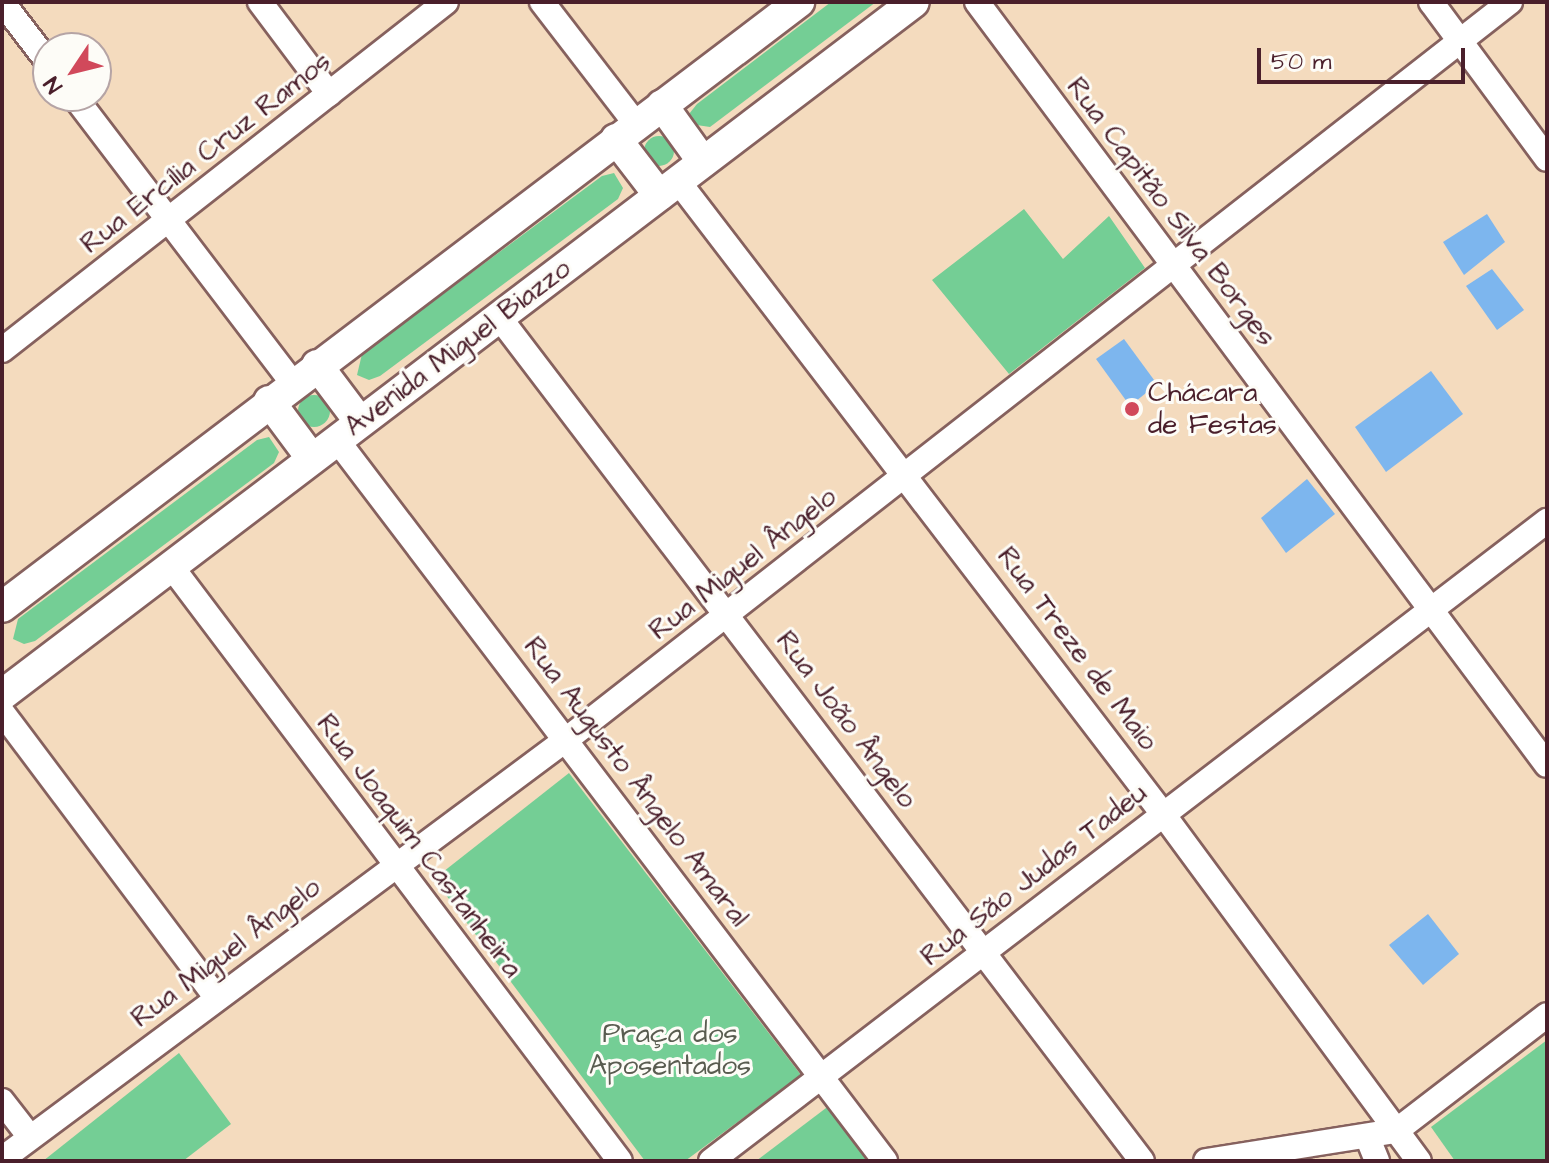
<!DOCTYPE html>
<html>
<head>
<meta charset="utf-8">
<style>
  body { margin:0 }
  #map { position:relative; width:1549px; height:1163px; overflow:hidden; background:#f4dbbe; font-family:"Architects Daughter",sans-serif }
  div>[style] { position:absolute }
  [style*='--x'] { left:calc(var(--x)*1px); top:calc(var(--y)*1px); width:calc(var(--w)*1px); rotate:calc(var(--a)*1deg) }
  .green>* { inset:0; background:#74ce95 }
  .round { border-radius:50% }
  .water>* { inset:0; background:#7db6ee }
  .roads { filter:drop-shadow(2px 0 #86615e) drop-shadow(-2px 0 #86615e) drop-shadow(0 2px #86615e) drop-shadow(0 -2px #86615e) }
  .minor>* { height:24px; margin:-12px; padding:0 12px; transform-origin:12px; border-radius:12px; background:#fff }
  .tertiary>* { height:30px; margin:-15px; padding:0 15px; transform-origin:15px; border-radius:15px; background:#fff }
  .dots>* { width:22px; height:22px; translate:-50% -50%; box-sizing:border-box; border:4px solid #fdfcf7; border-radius:50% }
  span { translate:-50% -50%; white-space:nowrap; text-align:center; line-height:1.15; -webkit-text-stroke:6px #fdfcf7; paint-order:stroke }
  .street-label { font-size:28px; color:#4a1f2b }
  .poi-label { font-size:28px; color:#4a1f2b }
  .left { translate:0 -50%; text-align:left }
  .park-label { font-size:28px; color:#595c50 }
  .frame { position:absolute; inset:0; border:4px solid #4a1f2b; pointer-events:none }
  .north { position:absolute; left:32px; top:32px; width:80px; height:80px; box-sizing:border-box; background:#fdfcf7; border:2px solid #b5a4a5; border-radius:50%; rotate:235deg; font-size:22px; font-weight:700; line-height:32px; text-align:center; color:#4a1f2b }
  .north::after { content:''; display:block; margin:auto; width:28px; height:36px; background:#d1495b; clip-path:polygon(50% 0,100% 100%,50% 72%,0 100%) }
  .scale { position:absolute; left:1257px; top:48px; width:208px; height:36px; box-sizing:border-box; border:4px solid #4a1f2b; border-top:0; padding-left:10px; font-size:24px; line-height:28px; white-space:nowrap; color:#4a1f2b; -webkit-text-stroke:6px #fdfcf7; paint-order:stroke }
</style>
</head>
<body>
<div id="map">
  <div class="green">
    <div style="clip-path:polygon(831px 2px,876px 2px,710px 127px,690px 124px,689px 114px,697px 104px)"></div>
    <div class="round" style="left:644px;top:136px;width:30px;height:30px"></div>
    <div style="clip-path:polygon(614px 173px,623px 188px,618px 199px,380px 376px,369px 380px,357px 375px,362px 354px,602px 176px)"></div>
    <div style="clip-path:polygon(1024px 209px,1063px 259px,1109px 216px,1145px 268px,1009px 374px,932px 280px)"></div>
    <div class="round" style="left:298px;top:395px;width:32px;height:32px"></div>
    <div style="clip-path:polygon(269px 437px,279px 452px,274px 463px,35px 641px,24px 644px,13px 639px,18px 619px,257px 440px)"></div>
    <div style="clip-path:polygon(569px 773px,801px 1075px,685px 1161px,645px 1161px,434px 879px)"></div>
    <div style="clip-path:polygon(1547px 1040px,1547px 1161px,1455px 1161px,1431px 1127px)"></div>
    <div style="clip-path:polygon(179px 1053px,231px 1124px,183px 1161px,43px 1161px)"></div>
    <div style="clip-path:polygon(830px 1105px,869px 1161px,756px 1161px)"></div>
  </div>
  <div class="water">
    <div style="clip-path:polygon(1487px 214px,1505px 242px,1464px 275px,1443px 242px)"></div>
    <div style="clip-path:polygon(1492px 269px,1524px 310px,1497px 330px,1466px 286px)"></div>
    <div style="clip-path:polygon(1124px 339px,1157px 384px,1130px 406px,1096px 359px)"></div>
    <div style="clip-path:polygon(1431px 371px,1463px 414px,1386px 472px,1355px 427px)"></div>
    <div style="clip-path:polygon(1307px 479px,1335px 514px,1286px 553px,1261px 518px)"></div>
    <div style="clip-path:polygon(1428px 914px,1459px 954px,1423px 985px,1389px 945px)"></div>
  </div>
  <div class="roads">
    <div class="minor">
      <div style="--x:2;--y:2;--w:76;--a:52.5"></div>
      <div style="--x:260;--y:2;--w:115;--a:53.1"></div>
      <div style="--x:542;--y:2;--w:154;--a:52.4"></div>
      <div style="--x:977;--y:2;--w:952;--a:53.24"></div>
      <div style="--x:1431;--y:2;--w:195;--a:53.5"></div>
      <div style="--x:74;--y:96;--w:361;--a:52.7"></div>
      <div style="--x:678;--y:181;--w:797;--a:52.54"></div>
      <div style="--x:1163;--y:814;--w:431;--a:53.6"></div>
      <div style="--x:499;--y:317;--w:1061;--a:52.7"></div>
      <div style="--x:2;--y:350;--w:564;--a:-38.09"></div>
      <div style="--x:337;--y:440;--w:906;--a:52.76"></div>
      <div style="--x:171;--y:566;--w:745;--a:52.96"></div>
      <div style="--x:2;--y:712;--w:358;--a:53.1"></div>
      <div style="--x:2;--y:1101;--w:46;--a:52.1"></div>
      <div style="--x:1367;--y:1136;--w:27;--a:68"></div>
      <div style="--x:2;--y:1159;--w:704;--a:-36.63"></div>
      <div style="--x:567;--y:739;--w:1197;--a:-38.01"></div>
      <div style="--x:711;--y:1161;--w:1053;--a:-37.44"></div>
      <div style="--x:1206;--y:1161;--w:192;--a:-9"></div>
      <div style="--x:1396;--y:1131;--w:190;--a:-37.5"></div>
    </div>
    <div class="tertiary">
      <div style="--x:662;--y:105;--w:70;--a:54.3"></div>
      <div style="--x:616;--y:139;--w:71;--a:52.5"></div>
      <div style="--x:317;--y:365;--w:71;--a:53"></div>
      <div style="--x:269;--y:401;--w:72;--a:53.4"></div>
      <div style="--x:2;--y:607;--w:1001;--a:-37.2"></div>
      <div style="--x:2;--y:695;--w:1145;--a:-37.23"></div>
    </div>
  </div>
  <div class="dots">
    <div style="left:1132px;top:409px;background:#d1495b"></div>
  </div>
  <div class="street-label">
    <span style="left:206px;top:153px;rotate:-38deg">Rua Ercília Cruz Ramos</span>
    <span style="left:1171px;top:212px;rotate:53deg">Rua Capitão Silva Borges</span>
    <span style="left:458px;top:348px;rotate:-37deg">Avenida Miguel Biazzo</span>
    <span style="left:743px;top:564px;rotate:-38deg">Rua Miguel Ângelo</span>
    <span style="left:1077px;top:649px;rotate:53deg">Rua Treze de Maio</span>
    <span style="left:846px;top:720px;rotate:53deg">Rua João Ângelo</span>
    <span style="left:636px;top:782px;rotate:53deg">Rua Augusto Ângelo Amaral</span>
    <span style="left:419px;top:846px;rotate:53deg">Rua Joaquim Castanheira</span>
    <span style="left:1034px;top:875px;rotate:-38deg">Rua São Judas Tadeu</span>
    <span style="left:226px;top:953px;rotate:-37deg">Rua Miguel Ângelo</span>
  </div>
  <div class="poi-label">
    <span class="left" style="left:1148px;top:409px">Chácara<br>de Festas</span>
  </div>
  <div class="park-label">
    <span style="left:670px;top:1050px">Praça dos<br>Aposentados</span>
  </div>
  <div class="frame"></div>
  <div class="north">N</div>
  <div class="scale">50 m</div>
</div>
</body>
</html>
